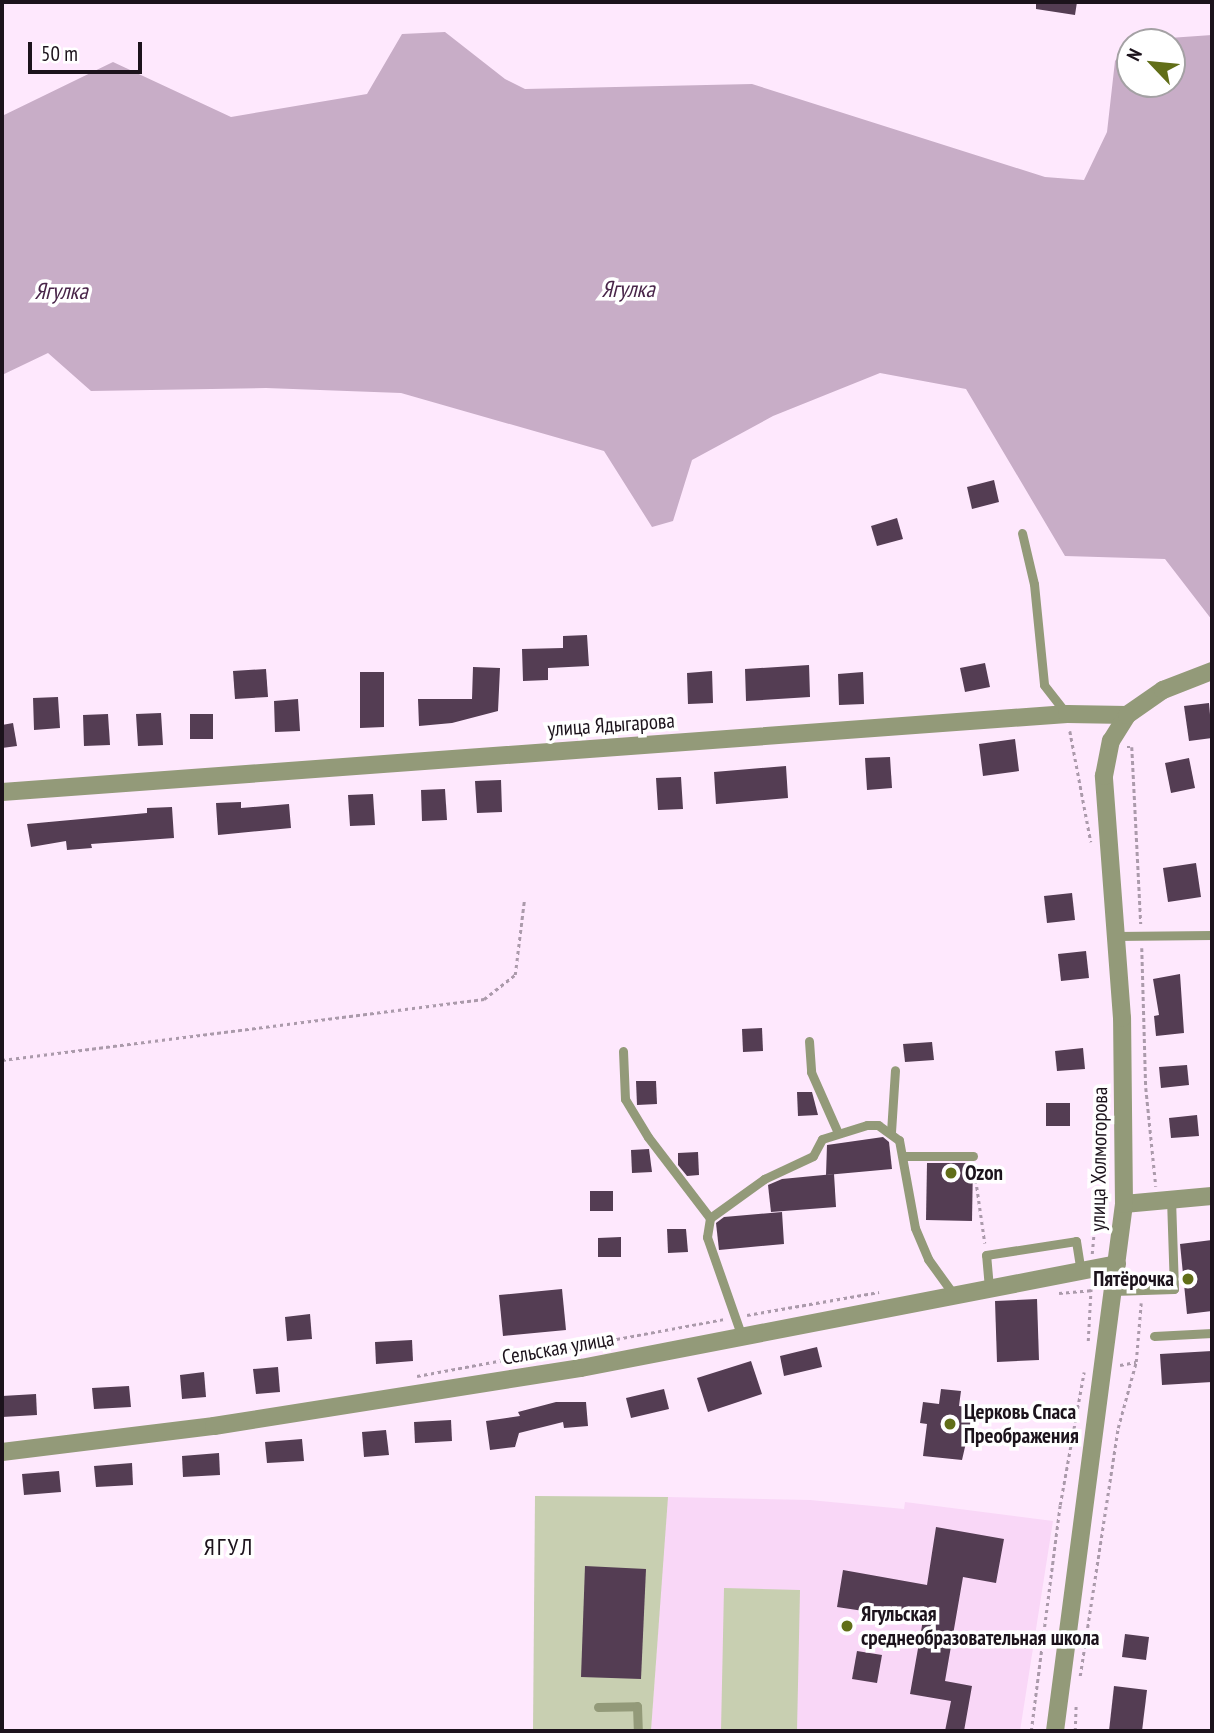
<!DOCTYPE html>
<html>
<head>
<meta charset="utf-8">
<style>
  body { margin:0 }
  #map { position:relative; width:1214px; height:1733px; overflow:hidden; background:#fee8fd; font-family:"PT Sans Narrow",sans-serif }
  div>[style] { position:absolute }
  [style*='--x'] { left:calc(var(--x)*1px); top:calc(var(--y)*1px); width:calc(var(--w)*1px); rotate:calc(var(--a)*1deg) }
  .built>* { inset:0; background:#f9d7f7 }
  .green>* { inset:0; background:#c8cfb1 }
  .water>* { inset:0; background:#c8adc7 }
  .building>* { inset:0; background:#543d53 }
  .path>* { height:2.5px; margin-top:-1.25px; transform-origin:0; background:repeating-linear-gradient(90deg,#ab9aab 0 3.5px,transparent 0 7px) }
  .service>* { height:9px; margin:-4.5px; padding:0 4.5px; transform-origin:4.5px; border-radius:4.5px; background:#939a79 }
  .minor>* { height:18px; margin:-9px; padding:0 9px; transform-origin:9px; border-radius:9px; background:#939a79 }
  .tertiary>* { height:18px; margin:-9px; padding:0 9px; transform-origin:9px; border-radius:9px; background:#939a79 }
  .dots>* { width:19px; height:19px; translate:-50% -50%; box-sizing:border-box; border:4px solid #fff; border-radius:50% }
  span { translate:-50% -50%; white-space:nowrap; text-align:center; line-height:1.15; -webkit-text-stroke:7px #fff; paint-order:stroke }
  .street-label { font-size:21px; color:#1c131c }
  .poi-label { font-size:21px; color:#1c131c; font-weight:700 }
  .left { translate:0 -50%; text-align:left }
  .right { translate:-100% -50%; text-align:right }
  .water-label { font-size:23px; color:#492549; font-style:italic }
  .quarter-label { font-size:24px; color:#1c131c; letter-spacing:2px }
  .frame { position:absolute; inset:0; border:4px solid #1c131c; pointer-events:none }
  .north { position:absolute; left:1116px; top:28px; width:70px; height:70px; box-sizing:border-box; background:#fff; border:2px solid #a4a1a4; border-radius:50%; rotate:296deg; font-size:19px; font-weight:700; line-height:28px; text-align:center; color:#1c131c }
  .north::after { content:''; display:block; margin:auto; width:24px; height:32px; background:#616e18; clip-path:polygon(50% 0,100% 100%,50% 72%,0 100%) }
  .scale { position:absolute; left:28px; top:42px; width:114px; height:32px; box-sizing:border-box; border:4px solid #1c131c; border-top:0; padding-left:9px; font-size:21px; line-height:24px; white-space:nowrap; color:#1c131c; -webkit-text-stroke:5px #fff; paint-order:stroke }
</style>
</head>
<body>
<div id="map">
  <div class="built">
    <div style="clip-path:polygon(667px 1497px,810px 1500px,904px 1509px,905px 1502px,1053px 1521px,1020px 1731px,651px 1731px)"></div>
  </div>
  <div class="green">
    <div style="clip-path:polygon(535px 1496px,668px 1497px,651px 1731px,533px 1731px)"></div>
    <div style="clip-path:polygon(724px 1588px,800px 1590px,797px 1731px,721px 1731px)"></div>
  </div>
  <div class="water">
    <div style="clip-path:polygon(evenodd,445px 32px,505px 79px,525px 89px,752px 84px,1045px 177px,1084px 180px,1107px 132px,1115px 61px,1137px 32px,1169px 38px,1212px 35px,1212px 620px,1165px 559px,1065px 556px,966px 389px,880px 373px,773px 416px,692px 460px,673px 521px,652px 527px,604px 451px,401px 393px,266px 388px,91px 391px,48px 353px,2px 375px,2px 116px,113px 62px,231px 117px,367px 94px,402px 34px,445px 32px,1130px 42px,1172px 42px,1172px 84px,1130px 84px,1130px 42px)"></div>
  </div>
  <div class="building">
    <div style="clip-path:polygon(1036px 2px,1077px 2px,1075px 15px,1036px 9px)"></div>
    <div style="clip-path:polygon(994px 480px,999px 502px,972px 509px,967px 487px)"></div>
    <div style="clip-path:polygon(897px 518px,903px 539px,877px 546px,871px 526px)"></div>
    <div style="clip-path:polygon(587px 635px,589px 666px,548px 668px,548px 680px,523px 681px,522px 649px,563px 648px,563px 636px)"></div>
    <div style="clip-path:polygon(985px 663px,990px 687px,965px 692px,960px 668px)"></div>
    <div style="clip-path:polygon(809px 665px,810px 697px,746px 701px,745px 669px)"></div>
    <div style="clip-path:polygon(473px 667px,500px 668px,498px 711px,452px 723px,419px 726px,418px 699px,472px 699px)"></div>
    <div style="clip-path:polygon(266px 669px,268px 697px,235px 699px,233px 671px)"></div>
    <div style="clip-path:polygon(712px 671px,713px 703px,688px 704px,687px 673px)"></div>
    <div style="clip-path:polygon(360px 672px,384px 672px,384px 727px,360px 728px)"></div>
    <div style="clip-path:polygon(863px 672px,864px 704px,839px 705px,838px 674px)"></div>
    <div style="clip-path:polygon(58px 697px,60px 728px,34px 730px,33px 698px)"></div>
    <div style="clip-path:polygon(298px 699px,300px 731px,275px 732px,274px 701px)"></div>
    <div style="clip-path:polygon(1209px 703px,1212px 738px,1189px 741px,1184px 706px)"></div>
    <div style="clip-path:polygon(161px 713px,163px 745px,138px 746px,136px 714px)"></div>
    <div style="clip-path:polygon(108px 714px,110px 745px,84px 746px,83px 715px)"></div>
    <div style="clip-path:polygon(190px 714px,213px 714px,213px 739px,190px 739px)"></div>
    <div style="clip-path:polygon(13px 723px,17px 746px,2px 748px,2px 725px)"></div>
    <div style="clip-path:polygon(1015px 739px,1019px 771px,983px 776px,979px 744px)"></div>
    <div style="clip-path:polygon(890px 757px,892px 788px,867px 790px,865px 758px)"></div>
    <div style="clip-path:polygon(1189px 758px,1195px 788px,1171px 793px,1165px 763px)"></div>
    <div style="clip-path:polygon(786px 766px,788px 798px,716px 804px,714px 772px)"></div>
    <div style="clip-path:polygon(681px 777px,683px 809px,658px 810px,656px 778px)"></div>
    <div style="clip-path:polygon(501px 780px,502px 812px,477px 813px,475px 781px)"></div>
    <div style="clip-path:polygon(445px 789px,447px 820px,422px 821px,421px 790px)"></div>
    <div style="clip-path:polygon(373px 794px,375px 825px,350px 826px,348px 795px)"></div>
    <div style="clip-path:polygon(241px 802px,241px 808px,289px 804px,291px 828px,218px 835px,216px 803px)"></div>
    <div style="clip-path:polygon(172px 807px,174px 838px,91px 844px,92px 848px,67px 850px,66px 841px,31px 847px,27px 824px,147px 813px,147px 808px)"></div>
    <div style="clip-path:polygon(1196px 863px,1201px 897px,1168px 902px,1163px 868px)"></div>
    <div style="clip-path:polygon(1072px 893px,1075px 920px,1047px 923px,1044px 896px)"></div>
    <div style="clip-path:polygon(1086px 951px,1089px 978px,1061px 981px,1058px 954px)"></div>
    <div style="clip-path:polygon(1180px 974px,1184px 1033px,1156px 1036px,1154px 1016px,1159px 1015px,1153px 979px)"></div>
    <div style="clip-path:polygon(762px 1028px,763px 1051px,743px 1052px,742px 1029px)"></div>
    <div style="clip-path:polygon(932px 1042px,934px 1060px,905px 1062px,903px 1044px)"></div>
    <div style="clip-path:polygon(1083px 1048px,1085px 1069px,1057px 1071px,1055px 1051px)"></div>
    <div style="clip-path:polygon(1187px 1065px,1189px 1085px,1161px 1088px,1159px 1067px)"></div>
    <div style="clip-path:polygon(636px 1081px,656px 1081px,657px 1104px,637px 1105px)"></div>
    <div style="clip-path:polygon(797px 1092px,812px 1092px,818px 1115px,798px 1116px)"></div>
    <div style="clip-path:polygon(1046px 1103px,1070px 1103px,1070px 1126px,1046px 1126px)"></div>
    <div style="clip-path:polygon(1197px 1115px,1199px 1136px,1171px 1138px,1169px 1118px)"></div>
    <div style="clip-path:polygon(883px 1137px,889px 1142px,892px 1169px,826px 1175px,827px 1145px)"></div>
    <div style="clip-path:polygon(649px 1149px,652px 1172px,632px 1173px,631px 1150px)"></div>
    <div style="clip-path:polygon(698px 1152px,699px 1175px,687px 1176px,678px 1165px,678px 1153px)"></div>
    <div style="clip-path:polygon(927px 1163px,973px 1163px,972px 1221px,926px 1220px)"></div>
    <div style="clip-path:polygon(834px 1174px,836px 1207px,771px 1212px,768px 1185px,782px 1179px)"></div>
    <div style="clip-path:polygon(590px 1191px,613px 1191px,613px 1211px,590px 1211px)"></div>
    <div style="clip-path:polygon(782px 1212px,784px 1244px,719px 1250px,716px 1223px,724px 1217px)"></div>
    <div style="clip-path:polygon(667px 1229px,686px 1229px,688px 1252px,668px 1253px)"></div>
    <div style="clip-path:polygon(621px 1237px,621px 1257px,598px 1257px,598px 1238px)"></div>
    <div style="clip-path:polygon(1212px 1240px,1212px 1311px,1187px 1314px,1180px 1244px)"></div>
    <div style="clip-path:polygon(562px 1289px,566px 1330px,503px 1336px,499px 1295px)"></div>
    <div style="clip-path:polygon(1037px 1299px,1039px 1360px,997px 1362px,995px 1301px)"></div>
    <div style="clip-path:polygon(310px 1314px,312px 1339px,287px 1341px,285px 1317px)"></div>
    <div style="clip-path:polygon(412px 1340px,413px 1361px,376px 1364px,375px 1342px)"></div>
    <div style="clip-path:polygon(817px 1347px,822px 1367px,784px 1376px,780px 1356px)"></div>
    <div style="clip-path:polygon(1212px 1351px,1212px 1382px,1162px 1385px,1160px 1354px)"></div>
    <div style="clip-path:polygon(751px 1361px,762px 1394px,708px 1412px,697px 1378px)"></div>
    <div style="clip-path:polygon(278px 1367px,280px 1392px,256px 1394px,253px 1369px)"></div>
    <div style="clip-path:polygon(204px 1372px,206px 1397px,182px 1399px,180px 1375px)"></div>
    <div style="clip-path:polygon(129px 1386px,131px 1407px,94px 1409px,92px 1388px)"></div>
    <div style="clip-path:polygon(664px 1389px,669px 1409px,631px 1418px,626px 1398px)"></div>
    <div style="clip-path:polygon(941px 1389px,961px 1391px,959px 1406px,974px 1408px,962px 1460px,923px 1456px,927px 1424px,920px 1423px,923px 1402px,939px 1404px)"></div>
    <div style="clip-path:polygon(36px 1394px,37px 1415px,2px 1417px,2px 1396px)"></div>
    <div style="clip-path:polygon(556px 1402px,586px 1402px,588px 1426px,564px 1428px,563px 1422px,519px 1433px,515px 1447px,490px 1450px,486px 1421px,520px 1416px,518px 1412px)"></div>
    <div style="clip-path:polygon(451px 1420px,452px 1441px,415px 1443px,414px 1422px)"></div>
    <div style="clip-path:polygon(386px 1430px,389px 1455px,364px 1457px,362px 1432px)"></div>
    <div style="clip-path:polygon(302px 1439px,304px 1461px,267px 1463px,265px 1442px)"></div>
    <div style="clip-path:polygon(219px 1453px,220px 1475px,183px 1477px,182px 1456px)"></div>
    <div style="clip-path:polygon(132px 1463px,133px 1485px,96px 1487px,94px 1466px)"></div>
    <div style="clip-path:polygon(59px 1471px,61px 1492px,24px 1495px,22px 1474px)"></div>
    <div style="clip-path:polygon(936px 1527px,1004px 1539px,996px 1583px,963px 1577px,945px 1681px,972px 1686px,964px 1731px,945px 1731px,951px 1701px,910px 1694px,923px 1620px,837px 1607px,843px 1570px,927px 1585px)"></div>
    <div style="clip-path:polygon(585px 1566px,646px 1569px,641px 1679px,581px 1677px)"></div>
    <div style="clip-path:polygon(1125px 1634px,1149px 1637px,1146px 1660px,1122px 1657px)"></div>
    <div style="clip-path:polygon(857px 1651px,882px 1655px,877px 1683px,852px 1679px)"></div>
    <div style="clip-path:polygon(1114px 1686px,1147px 1690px,1142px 1731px,1109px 1731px)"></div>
  </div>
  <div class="path">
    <div style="--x:1070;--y:731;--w:113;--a:79.3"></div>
    <div style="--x:1127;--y:747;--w:5;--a:0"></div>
    <div style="--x:1132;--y:747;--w:177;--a:87.1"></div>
    <div style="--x:1142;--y:948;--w:140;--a:88.4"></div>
    <div style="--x:1146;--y:1088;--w:99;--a:84.2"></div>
    <div style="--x:2;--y:1060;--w:486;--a:-7.2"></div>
    <div style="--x:484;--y:999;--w:39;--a:-38"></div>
    <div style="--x:515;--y:975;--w:74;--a:-83"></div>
    <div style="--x:974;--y:1166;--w:78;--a:81.9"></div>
    <div style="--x:1092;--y:1254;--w:34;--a:-85"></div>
    <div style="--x:1095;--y:1220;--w:20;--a:-49"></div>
    <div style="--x:1059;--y:1293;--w:32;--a:-5"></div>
    <div style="--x:747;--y:1315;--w:134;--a:-9.9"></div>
    <div style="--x:1088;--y:1341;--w:56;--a:-86.9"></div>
    <div style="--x:1120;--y:1365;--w:16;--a:-11"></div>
    <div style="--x:417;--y:1376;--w:312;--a:-10.5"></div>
    <div style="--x:1080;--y:1676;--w:251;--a:-81.3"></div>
    <div style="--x:1118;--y:1428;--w:68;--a:-74.7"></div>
    <div style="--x:1136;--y:1362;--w:59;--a:-85.2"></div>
    <div style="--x:1031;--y:1731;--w:228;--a:-82.7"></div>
    <div style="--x:1060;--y:1505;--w:135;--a:-79.8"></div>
    <div style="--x:1075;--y:1731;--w:28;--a:-88"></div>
  </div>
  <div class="service">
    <div style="--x:1022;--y:533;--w:52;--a:76.8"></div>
    <div style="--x:1034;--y:584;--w:101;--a:84.3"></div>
    <div style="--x:1044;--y:685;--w:36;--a:52"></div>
    <div style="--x:1116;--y:936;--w:96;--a:-0.6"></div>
    <div style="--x:809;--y:1041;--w:31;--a:86"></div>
    <div style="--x:811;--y:1072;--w:67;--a:66.1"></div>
    <div style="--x:623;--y:1051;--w:48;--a:87.6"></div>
    <div style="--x:625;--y:1099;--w:44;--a:58.8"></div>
    <div style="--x:648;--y:1137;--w:102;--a:52.6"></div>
    <div style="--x:891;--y:1132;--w:62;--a:-86.3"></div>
    <div style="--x:904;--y:1156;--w:69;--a:0"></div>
    <div style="--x:989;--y:1288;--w:33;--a:-95"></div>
    <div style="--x:986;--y:1255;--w:91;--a:-8.8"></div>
    <div style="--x:1076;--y:1241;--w:30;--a:81"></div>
    <div style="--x:1113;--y:1291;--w:61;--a:-1.9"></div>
    <div style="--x:1174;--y:1289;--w:89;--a:-91.9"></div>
    <div style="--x:1154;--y:1336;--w:58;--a:-3"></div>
    <div style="--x:742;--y:1337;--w:106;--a:-109.3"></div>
    <div style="--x:707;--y:1237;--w:19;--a:-81"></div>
    <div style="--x:710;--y:1218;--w:67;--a:-35.8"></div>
    <div style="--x:764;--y:1179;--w:54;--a:-25.1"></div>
    <div style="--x:813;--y:1156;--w:19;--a:-62"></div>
    <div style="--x:822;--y:1139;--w:47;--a:-17.3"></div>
    <div style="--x:867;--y:1125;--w:11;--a:0"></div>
    <div style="--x:878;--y:1125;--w:26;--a:36"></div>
    <div style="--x:899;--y:1140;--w:89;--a:79.7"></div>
    <div style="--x:915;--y:1228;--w:34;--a:67"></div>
    <div style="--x:928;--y:1259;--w:44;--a:54.2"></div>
    <div style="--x:598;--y:1707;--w:39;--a:-1"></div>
    <div style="--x:637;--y:1706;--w:25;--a:88"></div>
  </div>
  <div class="minor">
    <div style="--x:2;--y:792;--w:1068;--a:-4.19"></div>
    <div style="--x:1067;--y:714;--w:60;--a:1"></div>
    <div style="--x:1124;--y:1204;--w:88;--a:-5.2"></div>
    <div style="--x:2;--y:1452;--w:214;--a:-7"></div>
    <div style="--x:214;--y:1426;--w:372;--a:-9"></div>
    <div style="--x:581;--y:1368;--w:546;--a:-10.98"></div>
  </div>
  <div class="tertiary">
    <div style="--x:1055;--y:1731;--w:531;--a:-82.54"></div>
    <div style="--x:1124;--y:1204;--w:186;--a:-90.6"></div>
    <div style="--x:1122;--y:1018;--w:243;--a:-94.3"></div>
    <div style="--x:1104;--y:776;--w:36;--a:-79"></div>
    <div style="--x:1111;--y:741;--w:31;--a:-58"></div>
    <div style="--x:1127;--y:715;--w:44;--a:-34.8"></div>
    <div style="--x:1163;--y:690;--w:53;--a:-21.2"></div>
  </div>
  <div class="dots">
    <div style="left:951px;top:1173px;background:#616e18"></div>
    <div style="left:1188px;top:1279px;background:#616e18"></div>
    <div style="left:950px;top:1424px;background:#616e18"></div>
    <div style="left:847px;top:1626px;background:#616e18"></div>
  </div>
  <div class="street-label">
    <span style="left:611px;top:725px;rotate:-4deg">улица Ядыгарова</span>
    <span style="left:1099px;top:1159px;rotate:-89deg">улица Холмогорова</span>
    <span style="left:558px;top:1348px;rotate:-10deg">Сельская улица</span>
  </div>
  <div class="poi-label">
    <span class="left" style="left:965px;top:1173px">Ozon</span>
    <span class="right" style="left:1174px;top:1279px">Пятёрочка</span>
    <span class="left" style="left:964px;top:1424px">Церковь Спаса<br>Преображения</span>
    <span class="left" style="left:861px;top:1626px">Ягульская<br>среднеобразовательная школа</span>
  </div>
  <div class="water-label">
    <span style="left:628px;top:289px">Ягулка</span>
    <span style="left:61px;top:291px">Ягулка</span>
  </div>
  <div class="quarter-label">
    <span style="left:229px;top:1547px">ЯГУЛ</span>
  </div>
  <div class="frame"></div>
  <div class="north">N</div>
  <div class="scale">50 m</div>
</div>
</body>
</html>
